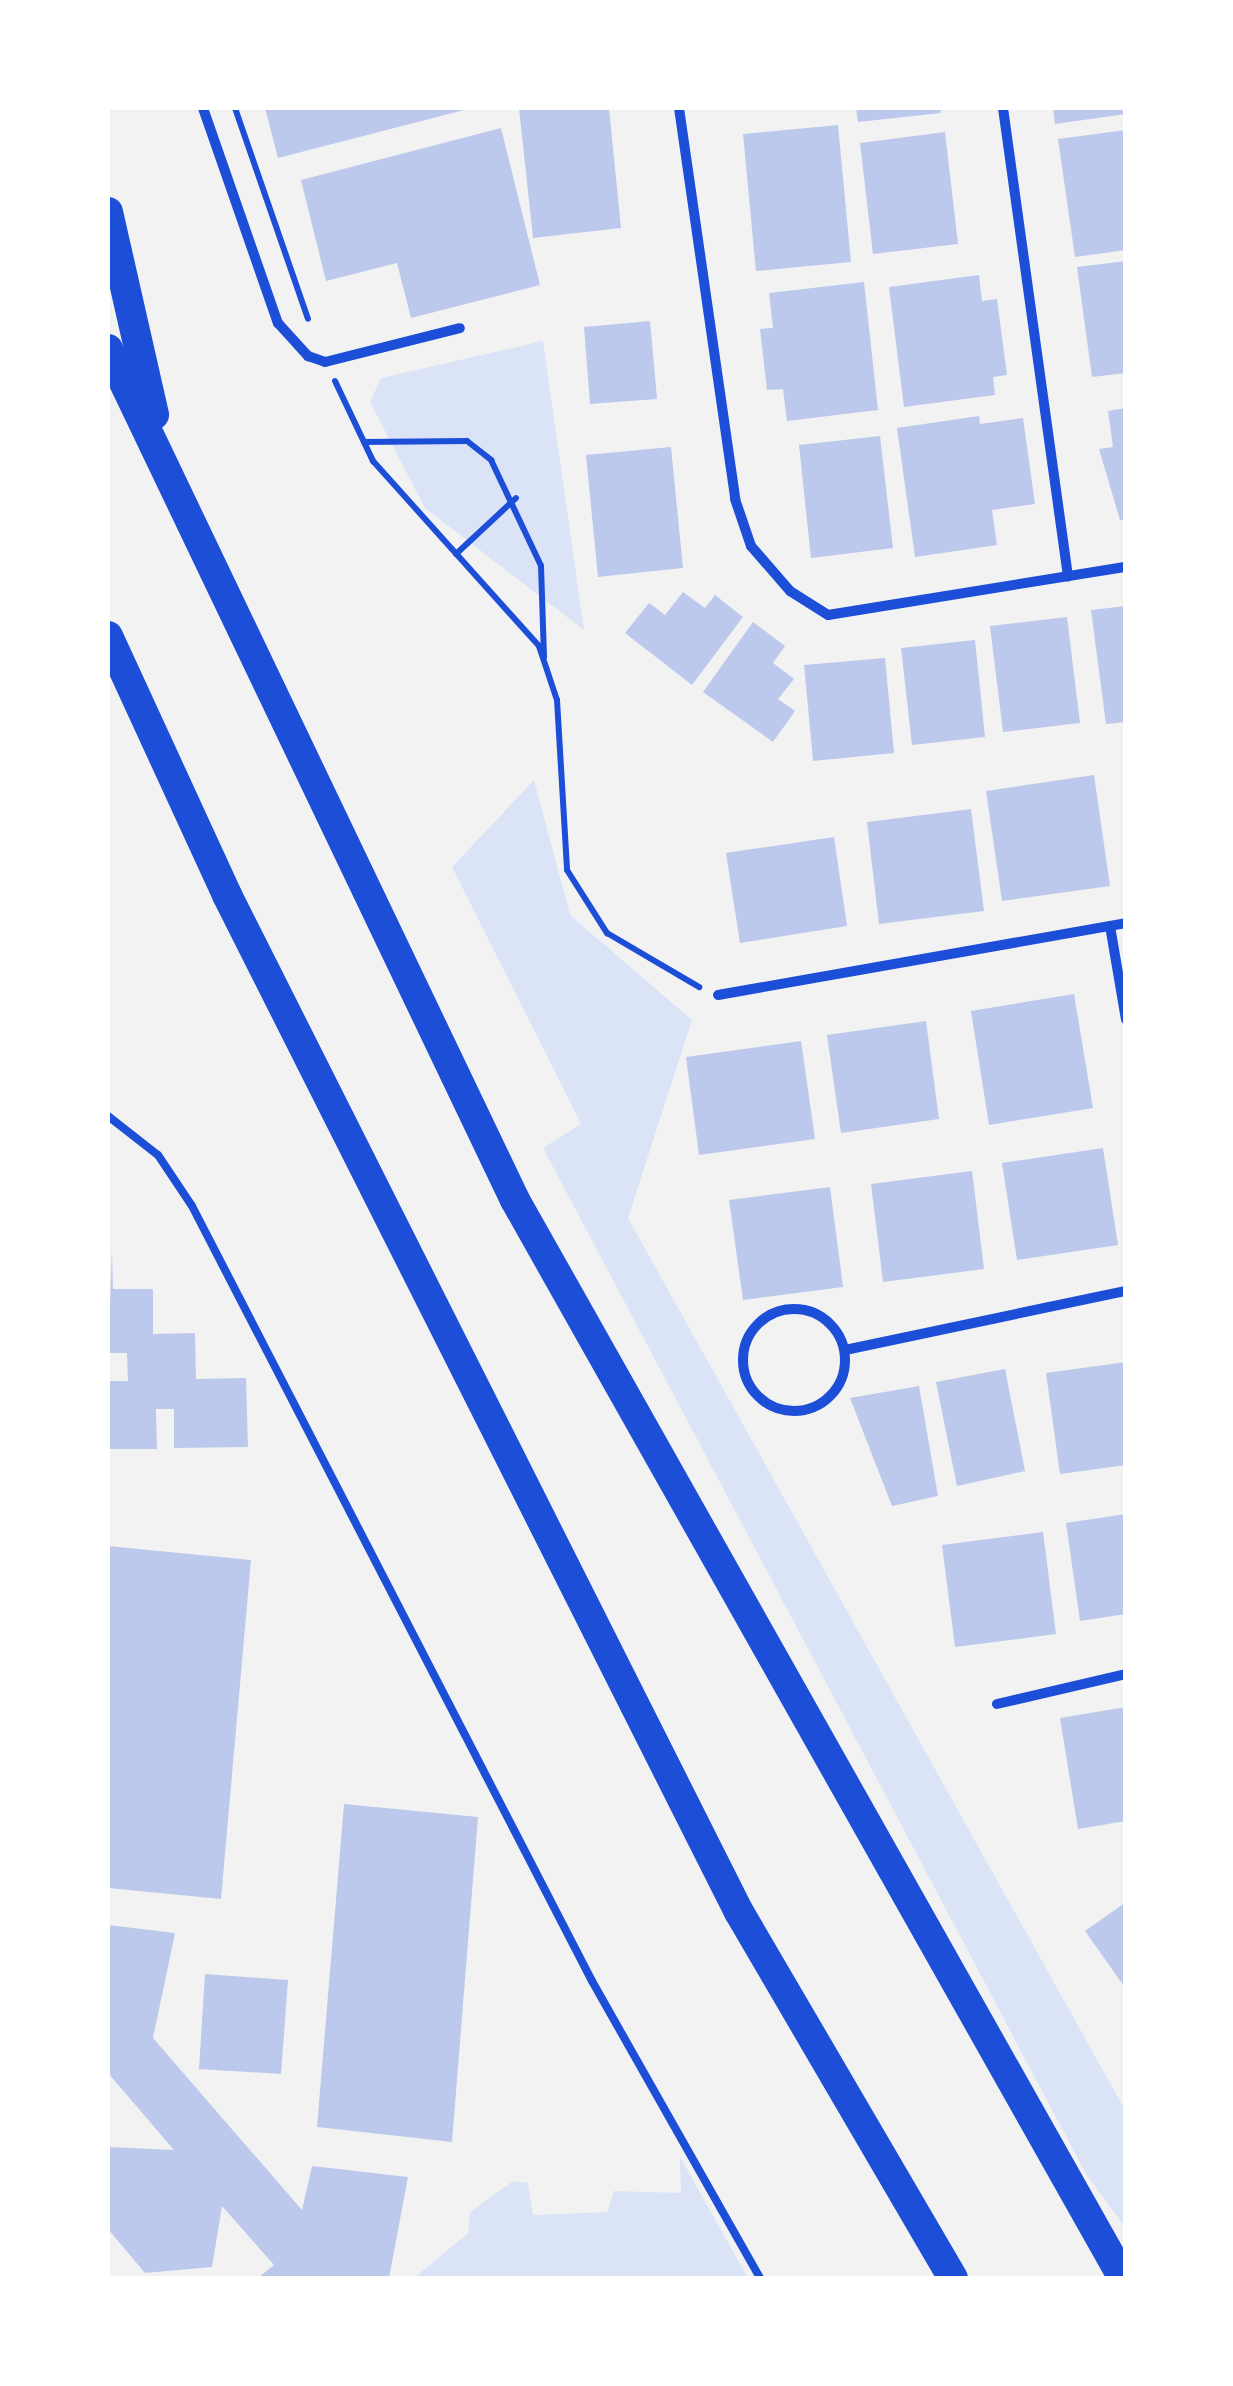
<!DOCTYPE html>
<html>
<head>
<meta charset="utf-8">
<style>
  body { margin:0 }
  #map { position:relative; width:1233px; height:2386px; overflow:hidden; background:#f2f2f2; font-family:"Nunito Sans",sans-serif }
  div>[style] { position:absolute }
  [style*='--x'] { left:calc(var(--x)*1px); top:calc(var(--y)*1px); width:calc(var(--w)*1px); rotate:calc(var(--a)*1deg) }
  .green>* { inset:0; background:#dbe4f7 }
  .building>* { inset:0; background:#bdc9ec }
  .path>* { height:6px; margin:-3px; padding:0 3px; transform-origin:3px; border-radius:3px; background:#1d4ed8 }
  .service>* { height:8px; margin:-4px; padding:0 4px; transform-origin:4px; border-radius:4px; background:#1d4ed8 }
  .minor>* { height:10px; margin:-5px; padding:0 5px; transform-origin:5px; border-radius:5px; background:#1d4ed8 }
  .minor>.ring { margin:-5px; padding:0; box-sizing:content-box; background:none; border:10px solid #1d4ed8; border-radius:50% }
  .motorway>* { height:30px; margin:-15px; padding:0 15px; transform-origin:15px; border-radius:15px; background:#1d4ed8 }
  span { translate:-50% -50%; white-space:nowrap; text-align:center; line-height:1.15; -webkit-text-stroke:9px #fff; paint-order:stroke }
  .frame { position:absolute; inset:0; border:110px solid #fff; pointer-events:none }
</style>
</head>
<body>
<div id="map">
  <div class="green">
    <div style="clip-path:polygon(543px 341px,584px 630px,425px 508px,370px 402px,381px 378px)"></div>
    <div style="clip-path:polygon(534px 780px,570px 915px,692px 1020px,628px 1218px,1125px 2110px,1125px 2227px,1086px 2174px,543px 1148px,581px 1124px,452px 867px)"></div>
    <div style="clip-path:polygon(680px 2157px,748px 2278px,414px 2278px,468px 2233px,470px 2212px,513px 2181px,528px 2183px,533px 2215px,607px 2212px,614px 2191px,681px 2193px)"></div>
  </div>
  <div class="building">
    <div style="clip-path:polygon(265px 108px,468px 108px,468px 109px,278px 158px)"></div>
    <div style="clip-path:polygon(519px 108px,609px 108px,621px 228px,533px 238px)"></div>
    <div style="clip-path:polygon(856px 108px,940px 108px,941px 113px,858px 122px)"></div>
    <div style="clip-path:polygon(1053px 108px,1126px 108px,1126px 114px,1055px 124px)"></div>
    <div style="clip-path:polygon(838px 125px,851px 262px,756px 271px,743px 134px)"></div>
    <div style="clip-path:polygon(501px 128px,540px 285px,411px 318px,397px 263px,326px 281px,301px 180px)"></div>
    <div style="clip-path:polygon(1126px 130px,1126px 250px,1075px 257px,1058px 139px)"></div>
    <div style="clip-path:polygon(945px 132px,958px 244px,873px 254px,860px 143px)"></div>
    <div style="clip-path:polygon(1126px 261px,1126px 373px,1092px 377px,1077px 267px)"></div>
    <div style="clip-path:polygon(979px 275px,982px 301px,997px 299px,1007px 375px,993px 377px,995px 395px,904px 407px,889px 287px)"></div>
    <div style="clip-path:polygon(864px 282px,878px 410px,787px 421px,783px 389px,767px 390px,760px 329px,773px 328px,769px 293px)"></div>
    <div style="clip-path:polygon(650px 321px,657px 399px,590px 404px,584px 327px)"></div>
    <div style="clip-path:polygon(1126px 408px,1126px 519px,1120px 520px,1099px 449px,1113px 447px,1108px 411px)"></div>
    <div style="clip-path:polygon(979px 416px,980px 424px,1023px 418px,1035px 504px,992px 510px,997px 545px,915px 557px,897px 428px)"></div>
    <div style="clip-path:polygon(880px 436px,893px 548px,811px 558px,799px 445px)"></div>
    <div style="clip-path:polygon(671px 447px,683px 568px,598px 577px,586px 455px)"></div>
    <div style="clip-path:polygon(683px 592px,705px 608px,715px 595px,743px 617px,692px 685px,625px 633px,649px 603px,665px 615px)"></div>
    <div style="clip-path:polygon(1126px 606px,1126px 722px,1106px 724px,1091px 610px)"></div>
    <div style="clip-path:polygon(1067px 617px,1080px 723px,1003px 732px,990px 626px)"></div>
    <div style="clip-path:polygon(753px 622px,785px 646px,773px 663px,794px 679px,778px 699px,795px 711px,773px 742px,703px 692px)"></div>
    <div style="clip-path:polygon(975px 640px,985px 737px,912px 745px,901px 648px)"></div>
    <div style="clip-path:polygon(885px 658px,894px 753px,813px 761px,804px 665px)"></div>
    <div style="clip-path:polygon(1094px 775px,1110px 886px,1002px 901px,986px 791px)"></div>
    <div style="clip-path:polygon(971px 809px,984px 911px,879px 924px,867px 822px)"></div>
    <div style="clip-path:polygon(834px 837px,847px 926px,740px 943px,726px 853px)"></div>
    <div style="clip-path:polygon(1074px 994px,1093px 1108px,989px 1125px,971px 1011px)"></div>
    <div style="clip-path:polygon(926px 1021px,939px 1119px,841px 1133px,827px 1035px)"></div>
    <div style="clip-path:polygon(801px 1041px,815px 1139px,699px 1155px,686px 1057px)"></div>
    <div style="clip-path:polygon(1103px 1148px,1118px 1245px,1017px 1260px,1002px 1163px)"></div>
    <div style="clip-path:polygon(972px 1171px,984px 1269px,883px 1282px,871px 1184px)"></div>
    <div style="clip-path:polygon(830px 1187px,843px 1287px,743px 1300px,729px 1200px)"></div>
    <div style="clip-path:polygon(112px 1250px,113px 1289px,153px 1289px,153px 1334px,195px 1333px,196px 1379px,246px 1378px,248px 1447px,174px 1448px,174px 1409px,156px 1409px,157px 1449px,108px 1449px,108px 1381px,128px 1381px,127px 1353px,108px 1353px)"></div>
    <div style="clip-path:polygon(1126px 1362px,1126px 1465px,1060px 1474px,1046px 1373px)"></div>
    <div style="clip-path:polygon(1005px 1369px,1025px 1471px,957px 1486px,936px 1382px)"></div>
    <div style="clip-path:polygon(919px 1386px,938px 1496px,892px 1506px,850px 1398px)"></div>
    <div style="clip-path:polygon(1126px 1514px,1126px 1614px,1080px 1621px,1066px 1523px)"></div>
    <div style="clip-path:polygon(1043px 1532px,1056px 1634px,955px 1647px,942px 1545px)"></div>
    <div style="clip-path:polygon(108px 1546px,251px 1560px,221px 1899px,108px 1888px)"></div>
    <div style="clip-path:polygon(1126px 1707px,1126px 1821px,1078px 1829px,1060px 1718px)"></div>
    <div style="clip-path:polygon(344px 1804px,478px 1817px,452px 2142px,317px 2127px)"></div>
    <div style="clip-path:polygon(1126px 1902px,1126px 1989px,1085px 1931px)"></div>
    <div style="clip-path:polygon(108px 1925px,175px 1933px,153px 2038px,302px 2210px,312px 2166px,408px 2177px,389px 2278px,258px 2278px,274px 2265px,222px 2206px,212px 2267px,145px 2273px,108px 2229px,108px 2147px,174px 2150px,108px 2073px)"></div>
    <div style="clip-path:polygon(205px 1974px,288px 1980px,281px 2074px,199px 2069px)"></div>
  </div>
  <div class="path">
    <div style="--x:235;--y:108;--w:223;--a:70.9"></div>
    <div style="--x:335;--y:381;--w:89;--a:64.6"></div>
    <div style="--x:373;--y:461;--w:249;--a:48.1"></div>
    <div style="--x:539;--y:646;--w:57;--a:71.6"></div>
    <div style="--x:557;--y:700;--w:170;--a:86.6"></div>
    <div style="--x:567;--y:870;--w:75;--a:57.6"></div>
    <div style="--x:607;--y:933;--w:107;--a:30.4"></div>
    <div style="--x:364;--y:442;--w:103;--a:-0.6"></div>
    <div style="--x:467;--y:441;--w:31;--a:38"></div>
    <div style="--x:491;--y:460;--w:117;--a:64.7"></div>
    <div style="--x:541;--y:566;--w:91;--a:88.1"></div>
    <div style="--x:456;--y:554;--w:82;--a:-43"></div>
  </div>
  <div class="service">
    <div style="--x:108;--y:1116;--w:63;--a:38"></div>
    <div style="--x:158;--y:1155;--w:61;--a:56.3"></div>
    <div style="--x:192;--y:1206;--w:872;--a:62.7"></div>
    <div style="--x:592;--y:1981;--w:341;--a:60.5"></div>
  </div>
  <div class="minor">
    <div style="--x:203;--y:108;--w:228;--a:70.8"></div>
    <div style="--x:278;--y:323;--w:45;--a:47.7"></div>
    <div style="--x:308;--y:356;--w:18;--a:19"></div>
    <div style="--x:325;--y:362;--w:139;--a:-14.1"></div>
    <div style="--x:679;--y:108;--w:395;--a:81.8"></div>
    <div style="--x:735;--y:499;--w:50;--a:71.2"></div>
    <div style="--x:751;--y:546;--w:60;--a:49.1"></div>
    <div style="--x:790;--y:591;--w:45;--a:32.3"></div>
    <div style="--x:828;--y:615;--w:302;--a:-9.2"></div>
    <div style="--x:1003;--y:108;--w:473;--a:82.1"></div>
    <div style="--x:1110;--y:926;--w:95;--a:80.3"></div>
    <div style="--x:718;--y:995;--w:414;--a:-10"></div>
    <div class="ring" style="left:743px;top:1309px;width:92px;height:92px"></div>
    <div style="--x:845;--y:1350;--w:287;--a:-11.9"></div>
    <div style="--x:997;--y:1704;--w:132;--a:-13.1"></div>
  </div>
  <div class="motorway">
    <div style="--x:108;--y:212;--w:208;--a:77.2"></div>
    <div style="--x:108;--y:349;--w:943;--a:64.44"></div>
    <div style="--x:515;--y:1200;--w:1238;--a:60.58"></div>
    <div style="--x:108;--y:636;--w:285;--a:65.3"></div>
    <div style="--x:227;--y:895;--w:1139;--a:63.28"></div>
    <div style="--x:739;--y:1912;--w:424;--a:59.7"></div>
  </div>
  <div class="frame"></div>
</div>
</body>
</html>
